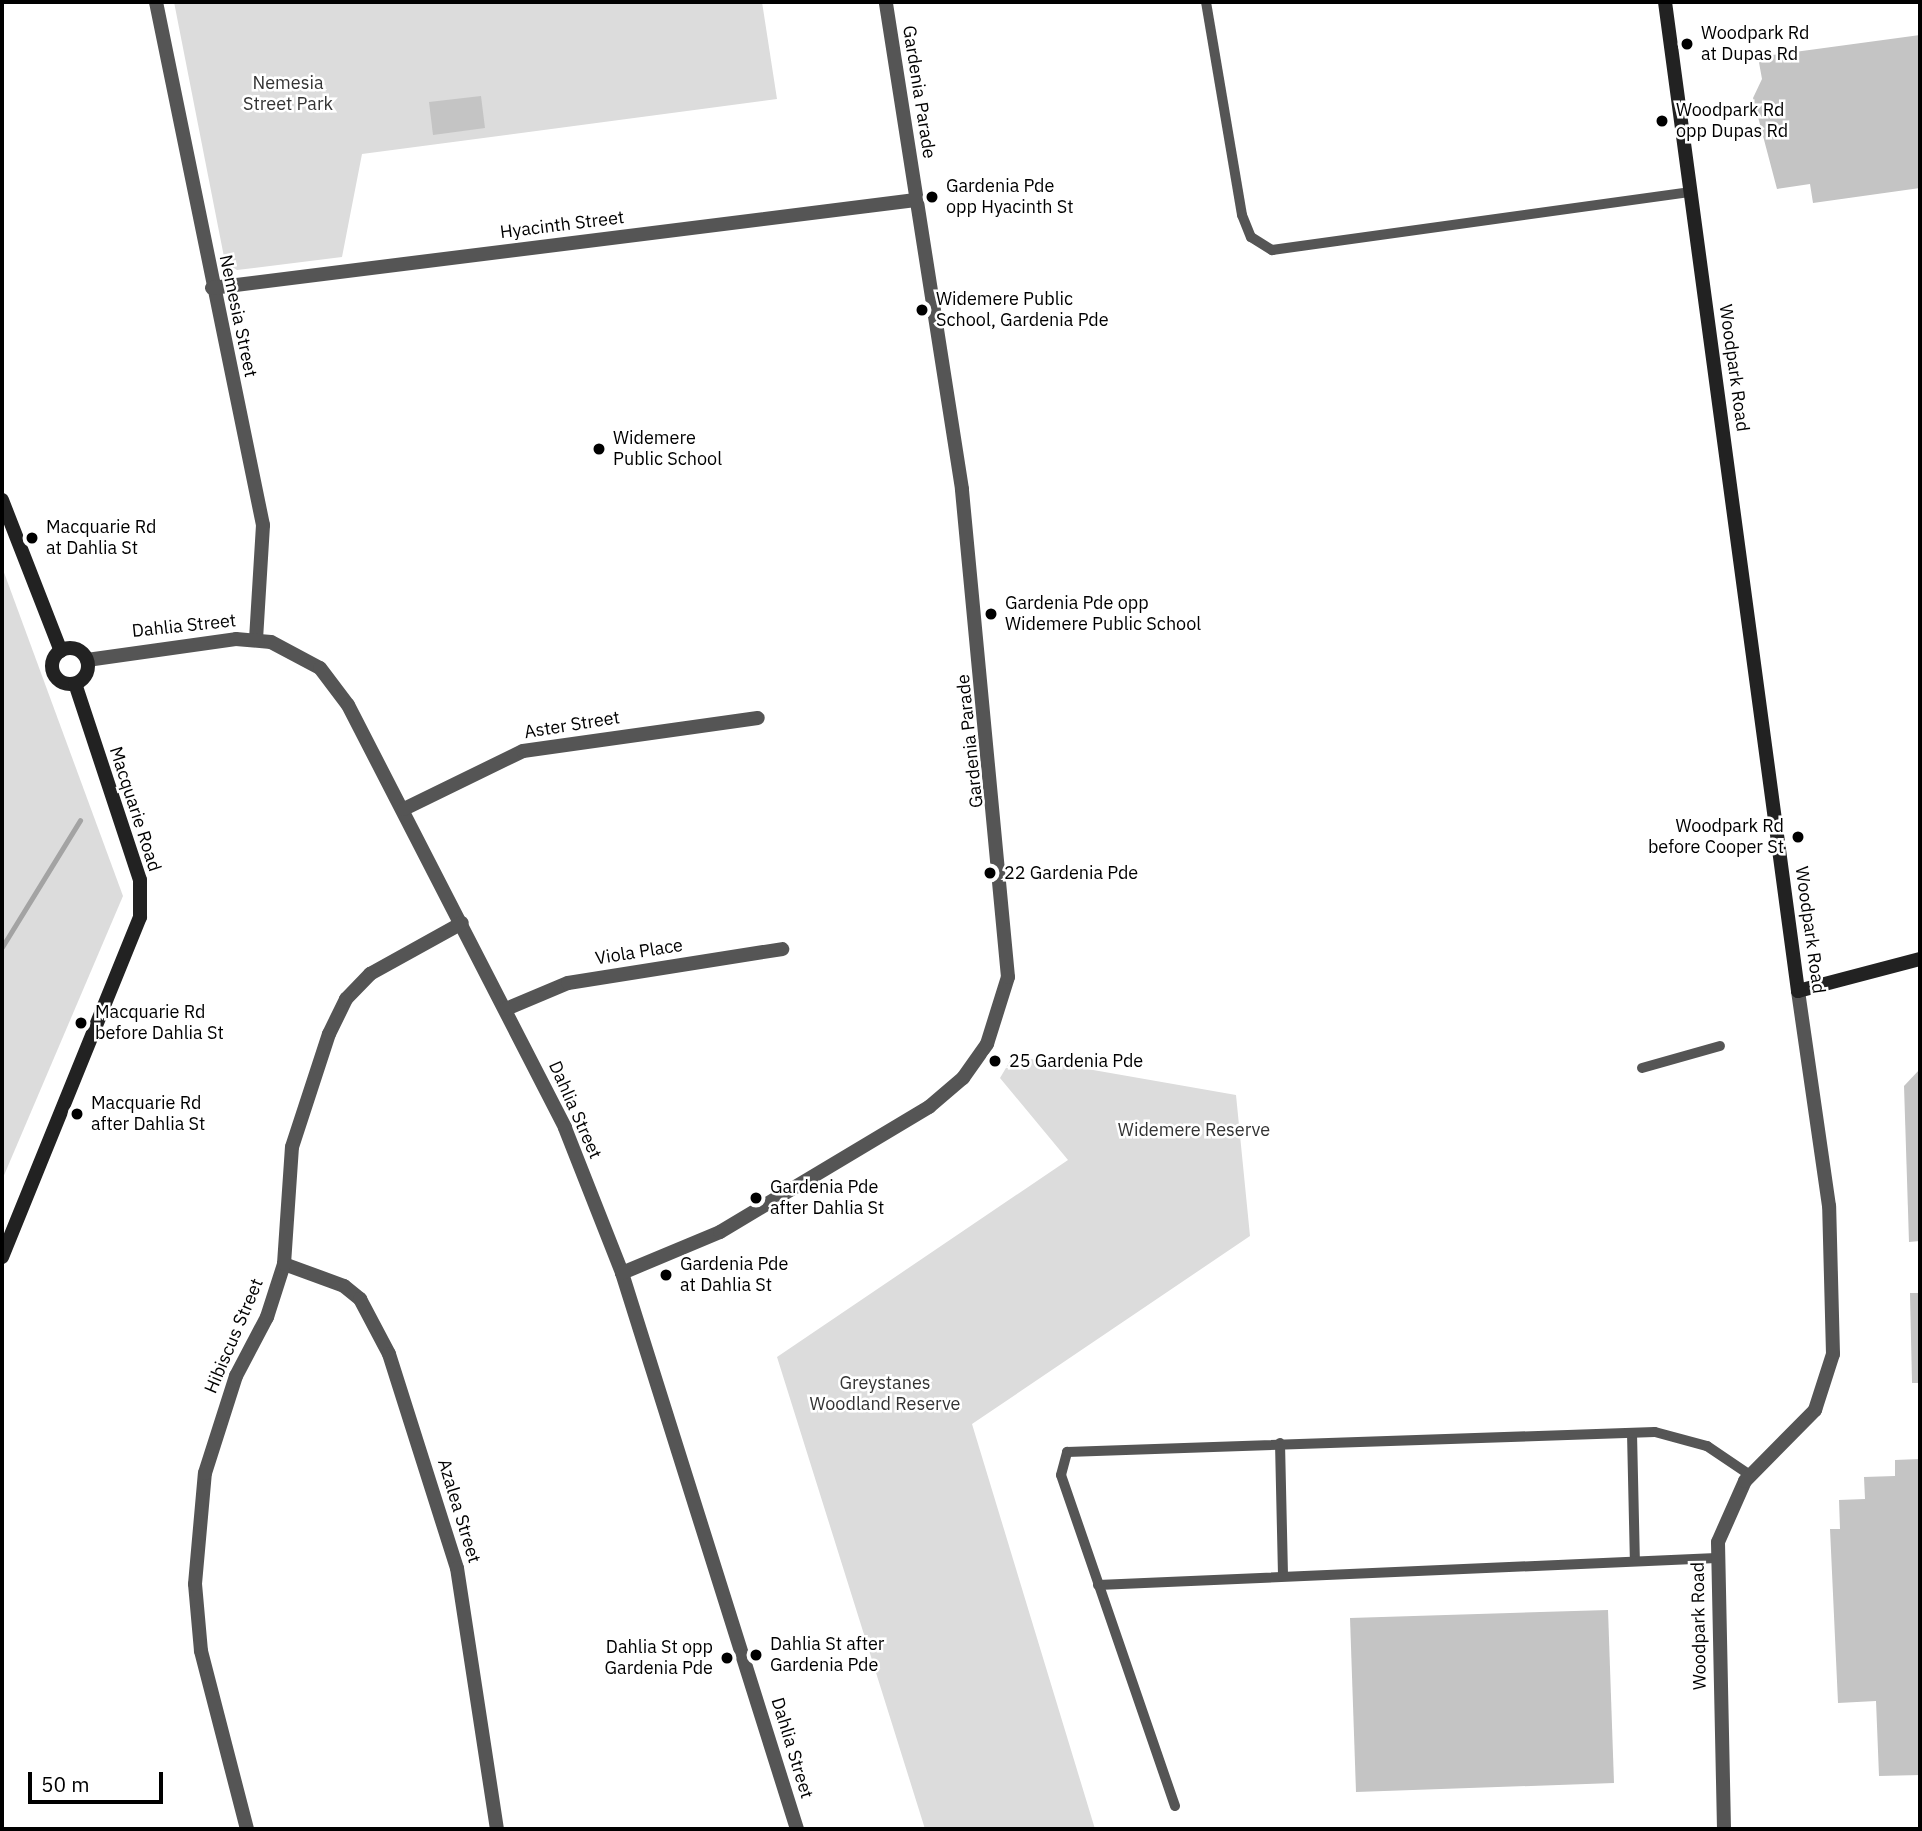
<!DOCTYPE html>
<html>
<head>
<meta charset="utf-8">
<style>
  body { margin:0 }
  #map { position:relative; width:1922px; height:1831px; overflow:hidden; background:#fff; font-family:"IBM Plex Sans",sans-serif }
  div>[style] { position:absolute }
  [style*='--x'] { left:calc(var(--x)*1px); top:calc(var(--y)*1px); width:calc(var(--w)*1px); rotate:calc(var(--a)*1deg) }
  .green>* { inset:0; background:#dcdcdc }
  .stream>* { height:5px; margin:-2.5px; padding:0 2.5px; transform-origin:2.5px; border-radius:2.5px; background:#a3a3a3 }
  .building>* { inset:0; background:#c4c4c4 }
  .lane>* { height:10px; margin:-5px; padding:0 5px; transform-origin:5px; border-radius:5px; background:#555 }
  .street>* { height:14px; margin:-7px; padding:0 7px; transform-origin:7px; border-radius:7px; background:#555 }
  .secondary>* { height:14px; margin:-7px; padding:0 7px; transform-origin:7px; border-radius:7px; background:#222 }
  .secondary>.ring { margin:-7px; padding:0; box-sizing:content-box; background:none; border:14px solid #222; border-radius:50% }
  .dots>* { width:19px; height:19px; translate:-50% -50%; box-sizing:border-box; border:4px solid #fff; border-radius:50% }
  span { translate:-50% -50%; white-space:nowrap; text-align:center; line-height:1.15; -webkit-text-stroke:5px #fff; paint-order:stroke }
  .poi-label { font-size:18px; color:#000 }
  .left { translate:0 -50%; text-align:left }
  .right { translate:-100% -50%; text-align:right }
  .park-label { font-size:18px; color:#333 }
  .street-label { font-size:18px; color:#000 }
  .frame { position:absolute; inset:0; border:4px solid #000; pointer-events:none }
  .scale { position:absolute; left:28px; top:1772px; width:135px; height:32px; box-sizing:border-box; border:4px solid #000; border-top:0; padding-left:9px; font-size:21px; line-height:24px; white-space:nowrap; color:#000; -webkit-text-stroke:5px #fff; paint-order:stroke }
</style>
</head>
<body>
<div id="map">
  <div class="green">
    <div style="clip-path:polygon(174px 2px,762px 2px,777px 99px,362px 154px,342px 257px,237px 270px,225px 262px)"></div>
    <div style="clip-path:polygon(2px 567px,123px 896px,2px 1180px)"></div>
    <div style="clip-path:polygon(1013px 1056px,1236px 1095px,1250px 1236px,972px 1424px,1095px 1829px,925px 1829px,777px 1357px,1068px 1160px,1000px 1078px)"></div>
  </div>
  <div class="stream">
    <div style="--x:2;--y:947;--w:149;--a:-58.4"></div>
  </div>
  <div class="building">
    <div style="clip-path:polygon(1920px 35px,1920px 188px,1813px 203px,1810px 184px,1777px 189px,1753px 98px,1762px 79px,1758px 57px)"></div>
    <div style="clip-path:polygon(481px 96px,485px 128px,433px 135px,429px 102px)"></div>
    <div style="clip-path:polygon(1920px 1069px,1920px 1241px,1909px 1242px,1904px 1086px)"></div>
    <div style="clip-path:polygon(1910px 1293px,1920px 1293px,1920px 1383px,1912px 1383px)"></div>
    <div style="clip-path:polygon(1920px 1459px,1920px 1775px,1879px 1776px,1876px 1701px,1838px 1703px,1830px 1529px,1840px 1529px,1839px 1500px,1865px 1499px,1864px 1477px,1895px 1476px,1895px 1460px)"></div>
    <div style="clip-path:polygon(1608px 1610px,1614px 1783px,1356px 1792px,1350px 1618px)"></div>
  </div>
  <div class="lane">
    <div style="--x:1206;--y:2;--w:216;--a:80.4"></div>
    <div style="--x:1242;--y:215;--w:24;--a:68"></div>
    <div style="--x:1251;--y:237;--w:25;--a:32"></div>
    <div style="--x:1272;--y:250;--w:423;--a:-7.9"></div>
    <div style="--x:1642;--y:1068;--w:81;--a:-15.8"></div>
    <div style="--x:1632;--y:1433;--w:128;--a:88.7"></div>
    <div style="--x:1280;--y:1443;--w:130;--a:88.7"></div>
    <div style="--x:1098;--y:1585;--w:619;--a:-2.5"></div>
    <div style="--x:1175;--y:1806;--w:350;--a:-109"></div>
    <div style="--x:1061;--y:1475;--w:24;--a:-75"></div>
    <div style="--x:1067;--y:1452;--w:588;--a:-1.95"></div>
    <div style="--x:1655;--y:1432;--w:54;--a:15.1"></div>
    <div style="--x:1707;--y:1446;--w:52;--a:34"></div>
  </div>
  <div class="street">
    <div style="--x:156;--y:2;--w:534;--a:78.44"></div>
    <div style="--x:263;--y:525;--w:114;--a:93.5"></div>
    <div style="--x:212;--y:288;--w:709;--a:-7.13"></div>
    <div style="--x:87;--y:660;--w:150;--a:-8"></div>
    <div style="--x:236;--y:639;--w:35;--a:5"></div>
    <div style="--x:271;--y:642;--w:55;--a:28"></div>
    <div style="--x:320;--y:668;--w:46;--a:52.9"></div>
    <div style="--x:348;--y:705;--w:475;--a:62.8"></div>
    <div style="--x:565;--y:1128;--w:156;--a:68.5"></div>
    <div style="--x:622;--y:1273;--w:583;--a:72.53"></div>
    <div style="--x:404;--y:809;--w:132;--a:-26"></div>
    <div style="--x:523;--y:751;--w:237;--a:-8"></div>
    <div style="--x:506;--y:1009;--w:67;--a:-22.8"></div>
    <div style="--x:568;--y:983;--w:217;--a:-9"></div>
    <div style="--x:284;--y:1264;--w:64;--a:20.1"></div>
    <div style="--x:344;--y:1286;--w:21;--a:39"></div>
    <div style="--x:360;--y:1299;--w:62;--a:62.2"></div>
    <div style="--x:389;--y:1354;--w:225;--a:72.4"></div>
    <div style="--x:457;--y:1568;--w:264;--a:81.3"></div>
    <div style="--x:622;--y:1273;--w:106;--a:-22.7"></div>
    <div style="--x:720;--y:1232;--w:244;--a:-30.9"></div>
    <div style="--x:929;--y:1107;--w:45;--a:-40.5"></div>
    <div style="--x:963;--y:1078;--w:42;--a:-54.8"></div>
    <div style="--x:987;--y:1044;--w:70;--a:-72.6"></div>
    <div style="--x:1008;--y:977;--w:490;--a:-95.4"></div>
    <div style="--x:962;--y:489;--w:493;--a:-98.9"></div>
    <div style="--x:247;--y:1829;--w:184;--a:-104.5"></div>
    <div style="--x:201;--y:1651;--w:67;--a:-95.1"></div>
    <div style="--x:195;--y:1584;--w:111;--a:-84.9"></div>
    <div style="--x:205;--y:1473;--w:102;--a:-72.3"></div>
    <div style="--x:236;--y:1376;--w:67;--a:-62.3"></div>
    <div style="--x:267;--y:1317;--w:56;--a:-72.2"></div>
    <div style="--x:284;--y:1264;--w:117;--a:-86.1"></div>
    <div style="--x:292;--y:1147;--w:119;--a:-71.9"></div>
    <div style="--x:329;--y:1034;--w:39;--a:-64"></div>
    <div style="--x:346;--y:999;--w:35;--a:-46"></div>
    <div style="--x:370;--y:974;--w:105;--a:-29"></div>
    <div style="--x:1724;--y:1829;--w:287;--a:-91.2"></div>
    <div style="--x:1718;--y:1542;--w:67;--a:-66.1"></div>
    <div style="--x:1745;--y:1481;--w:100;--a:-45.4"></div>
    <div style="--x:1815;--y:1410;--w:59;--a:-72.2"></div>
    <div style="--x:1833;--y:1354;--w:148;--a:-91.5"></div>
    <div style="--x:1829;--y:1206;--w:217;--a:-98.2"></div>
  </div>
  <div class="secondary">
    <div style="--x:1665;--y:2;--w:998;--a:82.34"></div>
    <div style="--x:1798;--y:991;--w:126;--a:-14.7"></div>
    <div style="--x:2;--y:500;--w:162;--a:68.7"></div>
    <div class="ring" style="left:52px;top:648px;width:22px;height:22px"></div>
    <div style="--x:2;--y:1257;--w:367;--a:-67.9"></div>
    <div style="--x:140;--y:917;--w:37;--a:-90"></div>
    <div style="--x:140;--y:880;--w:206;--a:-108.3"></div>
  </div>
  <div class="dots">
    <div style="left:1687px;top:44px;background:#000"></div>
    <div style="left:1662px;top:121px;background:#000"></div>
    <div style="left:932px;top:197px;background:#000"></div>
    <div style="left:922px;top:310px;background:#000"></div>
    <div style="left:599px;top:449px;background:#000"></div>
    <div style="left:32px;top:538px;background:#000"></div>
    <div style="left:991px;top:614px;background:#000"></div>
    <div style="left:1798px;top:837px;background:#000"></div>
    <div style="left:990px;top:873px;background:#000"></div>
    <div style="left:81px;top:1023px;background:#000"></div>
    <div style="left:995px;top:1061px;background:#000"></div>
    <div style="left:77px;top:1114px;background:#000"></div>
    <div style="left:756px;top:1198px;background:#000"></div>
    <div style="left:666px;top:1275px;background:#000"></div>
    <div style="left:756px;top:1655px;background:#000"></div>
    <div style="left:727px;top:1658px;background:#000"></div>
  </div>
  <div class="poi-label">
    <span class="left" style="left:1701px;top:44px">Woodpark Rd<br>at Dupas Rd</span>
    <span class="left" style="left:1676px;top:121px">Woodpark Rd<br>opp Dupas Rd</span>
    <span class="left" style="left:946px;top:197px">Gardenia Pde<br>opp Hyacinth St</span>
    <span class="left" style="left:936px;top:310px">Widemere Public<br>School, Gardenia Pde</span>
    <span class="left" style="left:613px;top:449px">Widemere<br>Public School</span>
    <span class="left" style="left:46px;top:538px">Macquarie Rd<br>at Dahlia St</span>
    <span class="left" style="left:1005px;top:614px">Gardenia Pde opp<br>Widemere Public School</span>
    <span class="right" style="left:1784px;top:837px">Woodpark Rd<br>before Cooper St</span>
    <span class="left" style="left:1004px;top:873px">22 Gardenia Pde</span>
    <span class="left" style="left:95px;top:1023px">Macquarie Rd<br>before Dahlia St</span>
    <span class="left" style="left:1009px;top:1061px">25 Gardenia Pde</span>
    <span class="left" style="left:91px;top:1114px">Macquarie Rd<br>after Dahlia St</span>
    <span class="left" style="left:770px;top:1198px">Gardenia Pde<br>after Dahlia St</span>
    <span class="left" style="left:680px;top:1275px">Gardenia Pde<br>at Dahlia St</span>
    <span class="left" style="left:770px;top:1655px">Dahlia St after<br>Gardenia Pde</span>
    <span class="right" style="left:713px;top:1658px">Dahlia St opp<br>Gardenia Pde</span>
  </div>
  <div class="park-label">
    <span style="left:288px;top:94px">Nemesia<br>Street Park</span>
    <span style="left:1194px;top:1130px">Widemere Reserve</span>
    <span style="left:885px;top:1394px">Greystanes<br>Woodland Reserve</span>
  </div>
  <div class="street-label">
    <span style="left:919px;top:92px;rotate:81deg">Gardenia Parade</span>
    <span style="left:562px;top:225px;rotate:-7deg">Hyacinth Street</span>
    <span style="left:238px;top:316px;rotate:78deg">Nemesia Street</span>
    <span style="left:1734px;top:368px;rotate:82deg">Woodpark Road</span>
    <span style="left:184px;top:626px;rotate:-6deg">Dahlia Street</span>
    <span style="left:572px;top:725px;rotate:-9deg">Aster Street</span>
    <span style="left:970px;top:741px;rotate:-96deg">Gardenia Parade</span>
    <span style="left:135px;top:809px;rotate:72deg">Macquarie Road</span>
    <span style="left:1810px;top:930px;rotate:82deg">Woodpark Road</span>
    <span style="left:639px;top:952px;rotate:-9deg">Viola Place</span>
    <span style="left:575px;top:1110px;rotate:66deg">Dahlia Street</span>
    <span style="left:234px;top:1336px;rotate:-67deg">Hibiscus Street</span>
    <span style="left:459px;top:1511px;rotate:73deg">Azalea Street</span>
    <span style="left:1699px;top:1626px;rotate:-91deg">Woodpark Road</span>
    <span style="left:792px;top:1748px;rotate:73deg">Dahlia Street</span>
  </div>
  <div class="frame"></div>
  <div class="scale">50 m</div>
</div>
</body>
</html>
